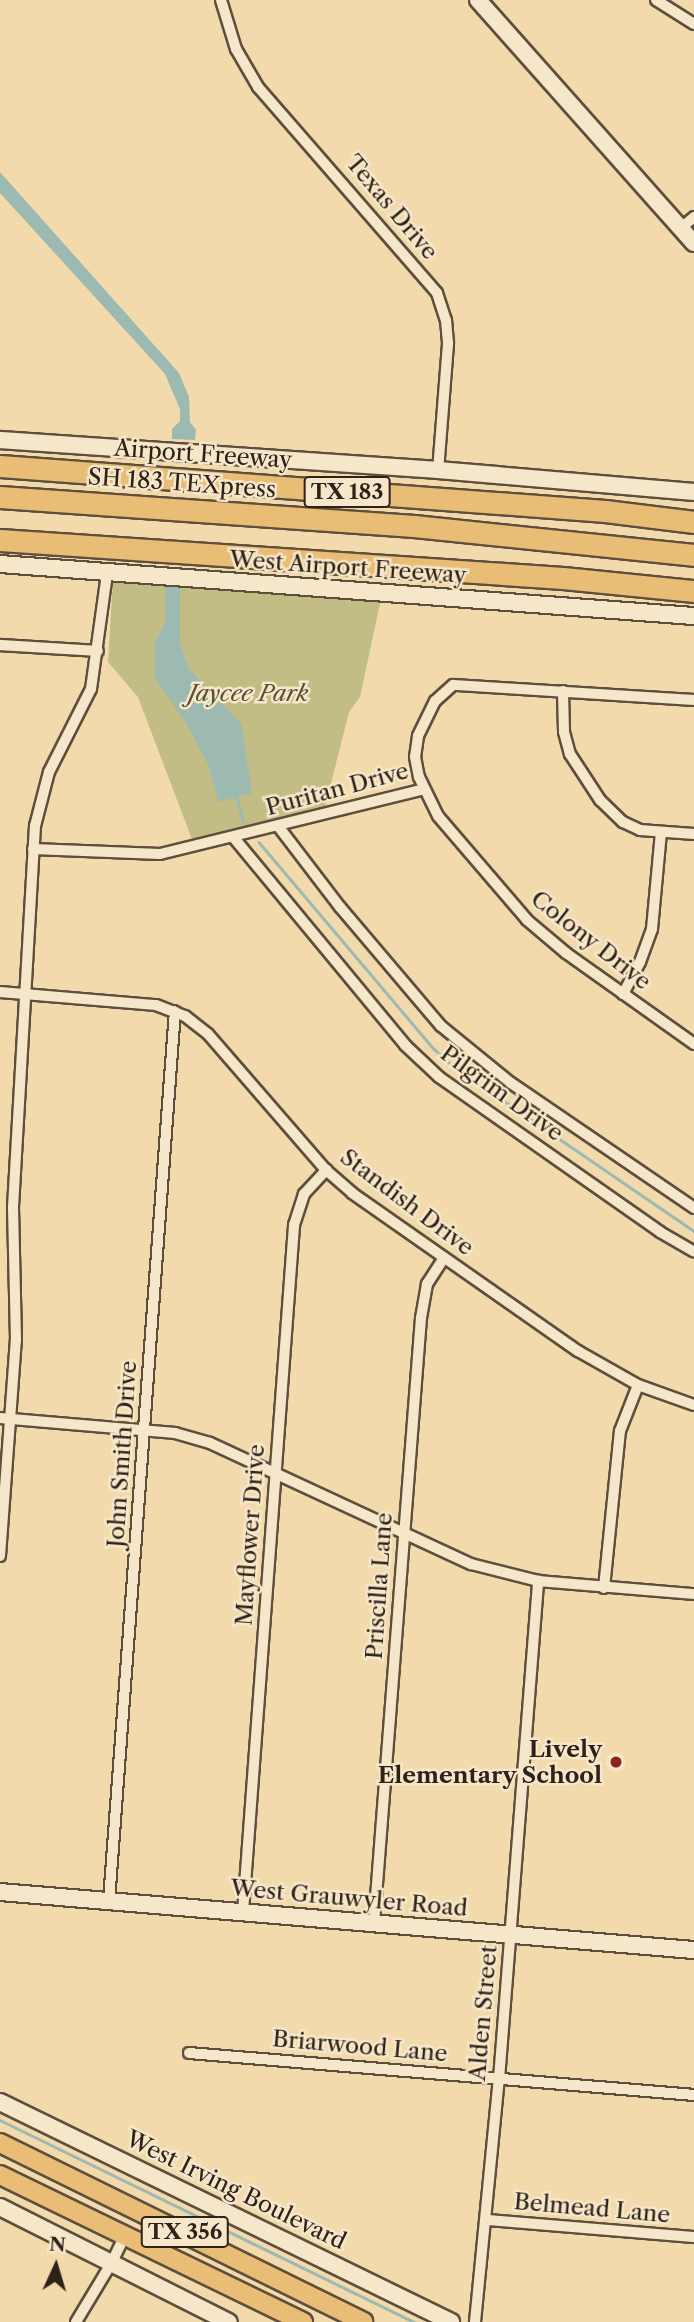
<!DOCTYPE html>
<html>
<head>
<meta charset="utf-8">
<style>
  body { margin:0 }
  #map { position:relative; width:694px; height:2322px; overflow:hidden; background:#f2daad; font-family:"Libre Caslon Text",serif }
  div>[style] { position:absolute }
  [style*='--x'] { left:calc(var(--x)*1px); top:calc(var(--y)*1px); width:calc(var(--w)*1px); rotate:calc(var(--a)*1deg) }
  .green>* { inset:0; background:#c1bd85 }
  .water>* { inset:0; background:#9cbab1 }
  .stream>* { height:2.5px; margin:-1.25px; padding:0 1.25px; transform-origin:1.25px; border-radius:1.25px; background:#9cbab1 }
  .roads { filter:drop-shadow(2px 0 #5e4f3d) drop-shadow(-2px 0 #5e4f3d) drop-shadow(0 2px #5e4f3d) drop-shadow(0 -2px #5e4f3d) }
  .street>* { height:10px; margin:-5px; padding:0 5px; transform-origin:5px; border-radius:5px; background:#f7e7ca }
  .secondary>* { height:16px; margin:-8px; padding:0 8px; transform-origin:8px; border-radius:8px; background:#f7e7ca }
  .primary>* { height:18px; margin:-9px; padding:0 9px; transform-origin:9px; border-radius:9px; background:#e9bd76 }
  .highway>* { height:21px; margin:-10.5px; padding:0 10.5px; transform-origin:10.5px; border-radius:10.5px; background:#e9bd76 }
  .dots>* { width:19px; height:19px; translate:-50% -50%; box-sizing:border-box; border:4px solid #f7e7ca; border-radius:50% }
  span { translate:-50% -50%; white-space:nowrap; text-align:center; line-height:1.15; -webkit-text-stroke:5px #f7e7ca; paint-order:stroke }
  .shield-label span { padding:2px 5px; background:#f7e7ca; border:2px solid; border-radius:5px; -webkit-text-stroke-width:0 }
  .shield-label { font-size:21px; color:#2d2118; font-weight:700 }
  .street-label { font-size:23px; color:#2d2118 }
  .park-label { font-size:23px; color:#595039; font-style:italic }
  .poi-label { font-size:23px; color:#2d2118; font-weight:700 }
  .right { translate:-100% -50%; text-align:right }
  .north { position:absolute; left:21px; top:2231px; width:70px; height:70px; -webkit-text-stroke:5px #f7e7ca; paint-order:stroke; rotate:4deg; font-size:19px; font-weight:700; line-height:28px; text-align:center; color:#2d2118 }
  .north::after { content:''; display:block; margin:auto; width:24px; height:32px; background:#2d2118; clip-path:polygon(50% 0,100% 100%,50% 72%,0 100%) }
</style>
</head>
<body>
<div id="map">
  <div class="green">
    <div style="clip-path:polygon(113px 580px,381px 599px,360px 697px,349px 712px,325px 807px,193px 842px,138px 697px,108px 662px)"></div>
  </div>
  <div class="water">
    <div style="clip-path:polygon(0 172px,179px 373px,189px 397px,190px 422px,196px 430px,195px 440px,172px 439px,172px 429px,180px 421px,180px 409px,165px 374px,0 193px)"></div>
    <div style="clip-path:polygon(165px 584px,180px 585px,180px 644px,189px 669px,241px 724px,252px 793px,218px 802px,209px 766px,185px 721px,155px 679px,155px 643px,166px 620px)"></div>
  </div>
  <div class="stream">
    <div style="--x:236;--y:794;--w:28;--a:75"></div>
    <div style="--x:259;--y:842;--w:270;--a:49.8"></div>
    <div style="--x:433;--y:1048;--w:27;--a:42"></div>
    <div style="--x:453;--y:1066;--w:292;--a:34.4"></div>
    <div style="--x:0;--y:2120;--w:462;--a:26"></div>
  </div>
  <div class="roads">
    <div class="street">
      <div style="--x:221;--y:0;--w:51;--a:73"></div>
      <div style="--x:236;--y:49;--w:44;--a:59.9"></div>
      <div style="--x:258;--y:87;--w:273;--a:49"></div>
      <div style="--x:437;--y:293;--w:28;--a:72"></div>
      <div style="--x:446;--y:320;--w:24;--a:85"></div>
      <div style="--x:448;--y:344;--w:126;--a:94.5"></div>
      <div style="--x:656;--y:0;--w:45;--a:32.3"></div>
      <div style="--x:681;--y:228;--w:17;--a:-40"></div>
      <div style="--x:0;--y:645;--w:98;--a:3.5"></div>
      <div style="--x:563;--y:691;--w:41;--a:88.6"></div>
      <div style="--x:564;--y:732;--w:23;--a:75"></div>
      <div style="--x:570;--y:754;--w:55;--a:56.9"></div>
      <div style="--x:600;--y:800;--w:32;--a:44"></div>
      <div style="--x:623;--y:822;--w:19;--a:25"></div>
      <div style="--x:640;--y:830;--w:54;--a:4.2"></div>
      <div style="--x:694;--y:700;--w:241;--a:-176.4"></div>
      <div style="--x:453;--y:685;--w:24;--a:138"></div>
      <div style="--x:435;--y:701;--w:39;--a:116"></div>
      <div style="--x:418;--y:736;--w:21;--a:98"></div>
      <div style="--x:415;--y:757;--w:20;--a:79"></div>
      <div style="--x:419;--y:777;--w:43;--a:64"></div>
      <div style="--x:438;--y:816;--w:137;--a:49.4"></div>
      <div style="--x:527;--y:920;--w:51;--a:40.2"></div>
      <div style="--x:566;--y:953;--w:157;--a:35.4"></div>
      <div style="--x:278;--y:826;--w:102;--a:52.6"></div>
      <div style="--x:340;--y:907;--w:156;--a:49.7"></div>
      <div style="--x:441;--y:1026;--w:90;--a:39.2"></div>
      <div style="--x:511;--y:1083;--w:222;--a:34.3"></div>
      <div style="--x:234;--y:838;--w:268;--a:50.4"></div>
      <div style="--x:405;--y:1045;--w:47;--a:43.3"></div>
      <div style="--x:439;--y:1077;--w:270;--a:35"></div>
      <div style="--x:660;--y:1232;--w:39;--a:30"></div>
      <div style="--x:33;--y:849;--w:127;--a:2.3"></div>
      <div style="--x:160;--y:854;--w:272;--a:-13.8"></div>
      <div style="--x:0;--y:992;--w:157;--a:4.8"></div>
      <div style="--x:156;--y:1005;--w:31;--a:21"></div>
      <div style="--x:185;--y:1016;--w:29;--a:38"></div>
      <div style="--x:208;--y:1034;--w:180;--a:49.1"></div>
      <div style="--x:326;--y:1170;--w:35;--a:41"></div>
      <div style="--x:352;--y:1193;--w:276;--a:35"></div>
      <div style="--x:578;--y:1351;--w:69;--a:29.5"></div>
      <div style="--x:638;--y:1385;--w:59;--a:19.7"></div>
      <div style="--x:623;--y:994;--w:36;--a:-62"></div>
      <div style="--x:640;--y:962;--w:35;--a:-70"></div>
      <div style="--x:652;--y:929;--w:97;--a:-84.7"></div>
      <div style="--x:0;--y:1418;--w:176;--a:4.9"></div>
      <div style="--x:175;--y:1433;--w:36;--a:16"></div>
      <div style="--x:210;--y:1443;--w:288;--a:24.9"></div>
      <div style="--x:471;--y:1564;--w:69;--a:14.2"></div>
      <div style="--x:538;--y:1581;--w:157;--a:4.8"></div>
      <div style="--x:0;--y:1556;--w:217;--a:-85.8"></div>
      <div style="--x:16;--y:1340;--w:133;--a:-91.3"></div>
      <div style="--x:13;--y:1207;--w:382;--a:-86.7"></div>
      <div style="--x:35;--y:826;--w:56;--a:-75.5"></div>
      <div style="--x:49;--y:772;--w:93;--a:-63.2"></div>
      <div style="--x:91;--y:689;--w:116;--a:-82.1"></div>
      <div style="--x:604;--y:1588;--w:158;--a:-84.2"></div>
      <div style="--x:620;--y:1431;--w:49;--a:-68.6"></div>
      <div style="--x:109;--y:1901;--w:892;--a:-85.76"></div>
      <div style="--x:243;--y:1912;--w:689;--a:-85.75"></div>
      <div style="--x:294;--y:1225;--w:33;--a:-72"></div>
      <div style="--x:304;--y:1194;--w:33;--a:-47"></div>
      <div style="--x:374;--y:1923;--w:607;--a:-85.56"></div>
      <div style="--x:421;--y:1318;--w:35;--a:-80"></div>
      <div style="--x:427;--y:1284;--w:31;--a:-57"></div>
      <div style="--x:189;--y:2053;--w:507;--a:4.75"></div>
      <div style="--x:487;--y:2220;--w:208;--a:4.7"></div>
      <div style="--x:76;--y:2322;--w:70;--a:-59"></div>
      <div style="--x:112;--y:2262;--w:30;--a:-64"></div>
      <div style="--x:475;--y:2322;--w:244;--a:-84.4"></div>
      <div style="--x:499;--y:2079;--w:500;--a:-85.5"></div>
    </div>
    <div class="secondary">
      <div style="--x:478;--y:0;--w:325;--a:48.4"></div>
      <div style="--x:0;--y:440;--w:439;--a:3.9"></div>
      <div style="--x:438;--y:470;--w:257;--a:4.9"></div>
      <div style="--x:0;--y:564;--w:696;--a:4.29"></div>
      <div style="--x:0;--y:1892;--w:696;--a:4.78"></div>
      <div style="--x:0;--y:2102;--w:502;--a:26"></div>
      <div style="--x:0;--y:2207;--w:256;--a:26.7"></div>
    </div>
    <div class="primary">
      <div style="--x:0;--y:2143;--w:405;--a:26.2"></div>
      <div style="--x:0;--y:2175;--w:337;--a:25.9"></div>
    </div>
    <div class="highway">
      <div style="--x:0;--y:466;--w:607;--a:4.25"></div>
      <div style="--x:605;--y:511;--w:90;--a:7"></div>
      <div style="--x:0;--y:497;--w:415;--a:4"></div>
      <div style="--x:414;--y:526;--w:281;--a:5.9"></div>
      <div style="--x:0;--y:540;--w:564;--a:3.86"></div>
      <div style="--x:563;--y:578;--w:132;--a:5.7"></div>
    </div>
  </div>
  <div class="dots">
    <div style="left:616px;top:1762px;background:#8f2418"></div>
  </div>
  <div class="shield-label">
    <span style="left:347px;top:492px">TX 183</span>
    <span style="left:185px;top:2232px">TX 356</span>
  </div>
  <div class="street-label">
    <span style="left:392px;top:207px;rotate:50deg">Texas Drive</span>
    <span style="left:203px;top:454px;rotate:4deg">Airport Freeway</span>
    <span style="left:182px;top:483px;rotate:4deg">SH 183 TEXpress</span>
    <span style="left:348px;top:567px;rotate:4deg">West Airport Freeway</span>
    <span style="left:337px;top:789px;rotate:-15deg">Puritan Drive</span>
    <span style="left:591px;top:940px;rotate:38deg">Colony Drive</span>
    <span style="left:502px;top:1093px;rotate:36deg">Pilgrim Drive</span>
    <span style="left:407px;top:1202px;rotate:37deg">Standish Drive</span>
    <span style="left:122px;top:1454px;rotate:-86deg">John Smith Drive</span>
    <span style="left:250px;top:1535px;rotate:-86deg">Mayflower Drive</span>
    <span style="left:379px;top:1586px;rotate:-86deg">Priscilla Lane</span>
    <span style="left:349px;top:1898px;rotate:5deg">West Grauwyler Road</span>
    <span style="left:483px;top:2013px;rotate:-85deg">Alden Street</span>
    <span style="left:360px;top:2046px;rotate:5deg">Briarwood Lane</span>
    <span style="left:236px;top:2190px;rotate:26deg">West Irving Boulevard</span>
    <span style="left:592px;top:2208px;rotate:5deg">Belmead Lane</span>
  </div>
  <div class="park-label">
    <span style="left:248px;top:693px">Jaycee Park</span>
  </div>
  <div class="poi-label">
    <span class="right" style="left:602px;top:1762px">Lively<br>Elementary School</span>
  </div>
  <div class="north">N</div>
</div>
</body>
</html>
